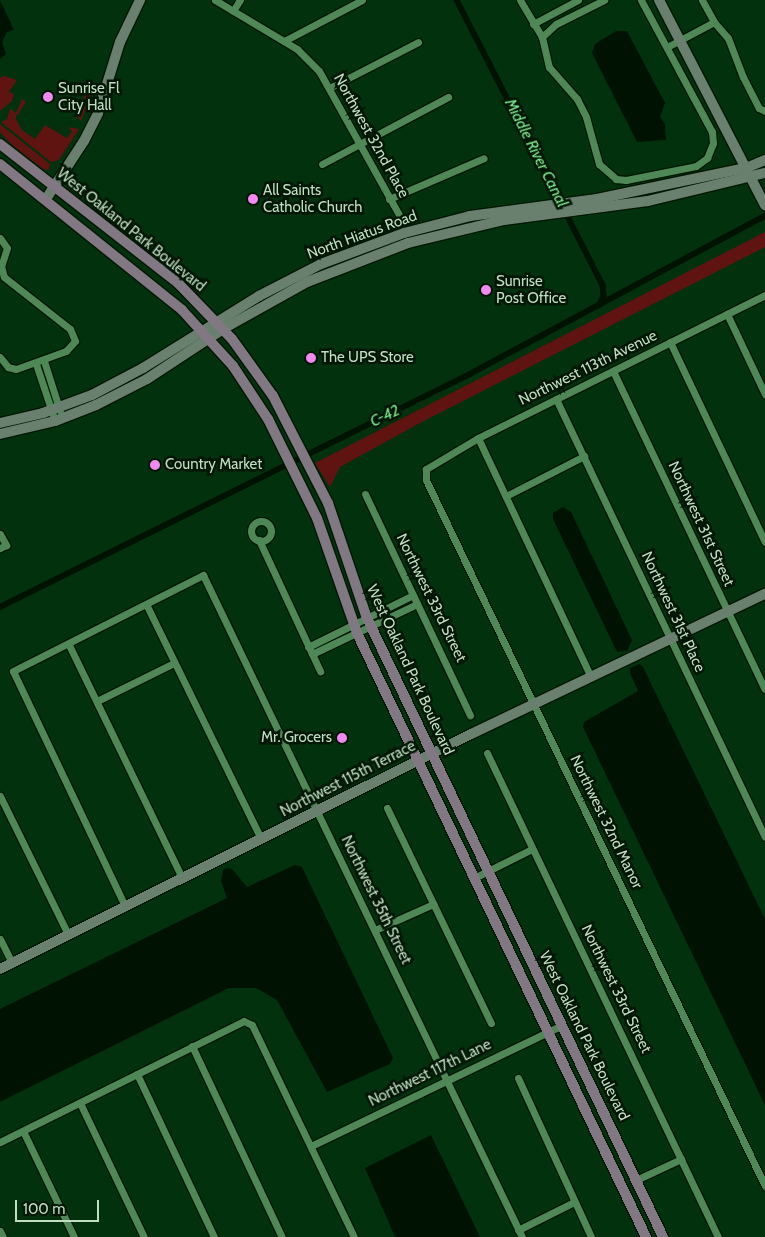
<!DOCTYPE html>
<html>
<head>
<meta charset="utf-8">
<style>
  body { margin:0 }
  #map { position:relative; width:765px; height:1237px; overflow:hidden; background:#02310e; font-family:Cabin,sans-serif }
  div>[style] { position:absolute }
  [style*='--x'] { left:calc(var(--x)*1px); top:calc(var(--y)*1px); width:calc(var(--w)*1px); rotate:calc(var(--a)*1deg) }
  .green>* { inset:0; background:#5f1411 }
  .water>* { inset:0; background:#001302 }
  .canal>* { height:5.5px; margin:-2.75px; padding:0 2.75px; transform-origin:2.75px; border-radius:2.75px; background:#001302 }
  .roads { filter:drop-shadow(1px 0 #001702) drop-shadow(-1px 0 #001702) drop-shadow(0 1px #001702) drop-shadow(0 -1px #001702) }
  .street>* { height:7px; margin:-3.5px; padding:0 3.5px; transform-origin:3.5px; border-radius:3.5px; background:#4e8856 }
  .street>.ring { margin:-3.5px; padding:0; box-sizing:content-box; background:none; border:7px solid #4e8856; border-radius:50% }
  .secondary>* { height:10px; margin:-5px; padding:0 5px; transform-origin:5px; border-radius:5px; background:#68806d }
  .primary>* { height:10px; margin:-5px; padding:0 5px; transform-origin:5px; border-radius:5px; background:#817884 }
  .dots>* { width:14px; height:14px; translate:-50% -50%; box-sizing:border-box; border:2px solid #011604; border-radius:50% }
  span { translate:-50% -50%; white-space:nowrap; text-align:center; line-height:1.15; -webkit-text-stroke:5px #011604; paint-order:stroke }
  .poi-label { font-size:15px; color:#c0dec2 }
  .left { translate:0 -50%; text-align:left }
  .right { translate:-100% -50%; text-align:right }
  .street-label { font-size:15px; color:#c0dec2 }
  .water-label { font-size:16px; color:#7dea8e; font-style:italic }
  .scale { position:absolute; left:15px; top:1200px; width:84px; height:22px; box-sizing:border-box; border:2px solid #c0dec2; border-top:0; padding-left:6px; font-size:15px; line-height:18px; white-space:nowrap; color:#c0dec2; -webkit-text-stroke:4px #011604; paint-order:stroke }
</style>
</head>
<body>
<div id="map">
  <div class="green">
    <div style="clip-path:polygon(4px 76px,17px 80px,9px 92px,14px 94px,12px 101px,0 111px,0 78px)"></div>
    <div style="clip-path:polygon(79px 82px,93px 90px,81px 121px,75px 113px,81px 113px,88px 101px,83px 98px,87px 91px,78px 86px)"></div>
    <div style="clip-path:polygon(22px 99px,26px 102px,17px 116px,16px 114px,16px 119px,22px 130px,35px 139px,45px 125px,67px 138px,72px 131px,68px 127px,79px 129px,59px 160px,51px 162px,1px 122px,7px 119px,10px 109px,16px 113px)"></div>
    <div style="clip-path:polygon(0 124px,50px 164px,49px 170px,43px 169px,10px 143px,0 132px)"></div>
    <div style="clip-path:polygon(765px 232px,765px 247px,420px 423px,340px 467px,330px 487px,315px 463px)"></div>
  </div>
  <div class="water">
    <div style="clip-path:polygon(0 0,14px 30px,7px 32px,2px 42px,6px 54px,0 59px)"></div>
    <div style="clip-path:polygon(616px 31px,627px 31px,665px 103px,660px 117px,665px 124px,666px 140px,637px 142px,592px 53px,595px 44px)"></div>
    <div style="clip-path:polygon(563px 507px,571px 512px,632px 640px,627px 651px,617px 652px,553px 519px,553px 513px)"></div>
    <div style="clip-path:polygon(639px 664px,643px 667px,765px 919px,765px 1105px,583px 727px,584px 722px,638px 691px,630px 673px,630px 668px)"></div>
    <div style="clip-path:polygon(295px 865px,302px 867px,393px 1058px,390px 1064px,327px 1092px,277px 1000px,256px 988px,229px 988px,0 1102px,0 1009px,227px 898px,221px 881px,223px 870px,226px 868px,232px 869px,247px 887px)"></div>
    <div style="clip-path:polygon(431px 1135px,480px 1237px,395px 1237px,365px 1168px)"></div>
  </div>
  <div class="canal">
    <div style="--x:457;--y:0;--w:320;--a:62.9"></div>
    <div style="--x:603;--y:285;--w:11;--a:85"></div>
    <div style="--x:604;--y:296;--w:10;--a:114"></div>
    <div style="--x:0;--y:607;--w:525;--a:-26.37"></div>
    <div style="--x:470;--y:374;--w:335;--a:-28.2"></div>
  </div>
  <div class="roads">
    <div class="street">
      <div style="--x:215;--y:0;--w:96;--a:30.9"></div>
      <div style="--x:297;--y:49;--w:31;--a:45"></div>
      <div style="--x:319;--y:71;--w:171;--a:60.9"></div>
      <div style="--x:520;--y:0;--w:43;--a:59.3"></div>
      <div style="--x:542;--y:37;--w:31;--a:77"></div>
      <div style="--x:549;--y:67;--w:43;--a:48.8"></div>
      <div style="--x:577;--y:99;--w:20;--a:63"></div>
      <div style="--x:586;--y:117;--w:49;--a:74.5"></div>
      <div style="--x:599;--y:164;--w:23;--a:41"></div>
      <div style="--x:616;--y:179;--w:10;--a:6"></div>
      <div style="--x:626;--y:180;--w:71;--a:-11.3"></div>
      <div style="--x:696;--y:166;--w:14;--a:-36"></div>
      <div style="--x:707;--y:158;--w:16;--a:-68"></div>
      <div style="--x:713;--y:143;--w:11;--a:-95"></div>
      <div style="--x:712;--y:132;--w:150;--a:-118.3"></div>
      <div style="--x:702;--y:0;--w:25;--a:61"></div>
      <div style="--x:714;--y:22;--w:21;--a:49"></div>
      <div style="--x:728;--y:38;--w:42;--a:69"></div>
      <div style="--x:743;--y:77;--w:35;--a:63"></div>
      <div style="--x:759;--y:108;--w:7;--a:27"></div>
      <div style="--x:233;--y:11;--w:13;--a:-58"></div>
      <div style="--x:533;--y:24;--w:51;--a:-28.1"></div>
      <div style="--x:542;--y:37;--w:19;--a:-43"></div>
      <div style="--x:556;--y:24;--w:54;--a:-26.6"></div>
      <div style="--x:284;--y:41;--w:88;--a:-27.7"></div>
      <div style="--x:667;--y:47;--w:53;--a:-28"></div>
      <div style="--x:331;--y:87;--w:98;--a:-27.3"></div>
      <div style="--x:322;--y:164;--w:143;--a:-28"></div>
      <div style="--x:389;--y:199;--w:103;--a:-23.3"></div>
      <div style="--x:0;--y:238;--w:12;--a:55"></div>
      <div style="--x:7;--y:248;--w:19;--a:108"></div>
      <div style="--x:1;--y:266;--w:11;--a:75"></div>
      <div style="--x:4;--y:277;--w:84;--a:38.2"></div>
      <div style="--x:70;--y:329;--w:13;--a:67"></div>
      <div style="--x:75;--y:341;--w:13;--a:132"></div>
      <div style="--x:66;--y:351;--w:53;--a:160.2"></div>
      <div style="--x:16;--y:369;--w:8;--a:-166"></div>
      <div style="--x:8;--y:367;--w:13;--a:-129"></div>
      <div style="--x:765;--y:295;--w:321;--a:153.5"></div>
      <div style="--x:478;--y:438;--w:61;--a:149.2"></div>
      <div style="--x:426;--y:469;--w:11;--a:90"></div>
      <div style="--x:426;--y:480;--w:783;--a:64.35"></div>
      <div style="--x:727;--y:314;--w:89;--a:64.6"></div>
      <div style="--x:670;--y:342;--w:221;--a:64.6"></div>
      <div style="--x:44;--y:361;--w:52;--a:72.3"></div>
      <div style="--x:36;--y:364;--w:60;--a:71.6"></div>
      <div style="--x:613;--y:371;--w:352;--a:64.5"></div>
      <div style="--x:556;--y:399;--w:485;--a:64.5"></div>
      <div style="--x:478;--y:438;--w:264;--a:64.7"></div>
      <div style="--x:365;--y:494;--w:245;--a:64.6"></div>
      <div style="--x:506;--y:496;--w:88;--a:-27.1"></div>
      <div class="ring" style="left:251px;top:521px;width:13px;height:13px"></div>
      <div style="--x:0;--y:534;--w:13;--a:61"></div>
      <div style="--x:6;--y:545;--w:7;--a:153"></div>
      <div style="--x:259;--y:540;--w:145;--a:65"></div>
      <div style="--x:147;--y:606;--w:259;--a:63.9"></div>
      <div style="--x:69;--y:645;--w:259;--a:64.1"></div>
      <div style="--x:308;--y:647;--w:117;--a:-26.3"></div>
      <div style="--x:312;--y:654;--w:116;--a:-25.5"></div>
      <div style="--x:97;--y:701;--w:86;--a:-26.3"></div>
      <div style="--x:487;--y:753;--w:536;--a:64.49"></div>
      <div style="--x:0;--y:796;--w:154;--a:63.8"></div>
      <div style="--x:387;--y:808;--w:239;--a:64.2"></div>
      <div style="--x:474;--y:878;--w:65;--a:-26.6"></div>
      <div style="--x:125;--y:906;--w:260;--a:-115.5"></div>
      <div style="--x:13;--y:671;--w:213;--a:-26.8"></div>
      <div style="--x:203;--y:575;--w:735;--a:64.27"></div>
      <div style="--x:375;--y:930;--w:64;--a:-24.1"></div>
      <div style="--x:0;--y:939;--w:27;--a:63"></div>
      <div style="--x:192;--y:1046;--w:211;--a:64.8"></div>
      <div style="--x:137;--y:1074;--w:180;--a:64.7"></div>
      <div style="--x:518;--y:1078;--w:175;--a:65.3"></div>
      <div style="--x:80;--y:1103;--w:148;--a:64.5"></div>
      <div style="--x:23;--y:1131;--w:118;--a:64.3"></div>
      <div style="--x:0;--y:1142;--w:272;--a:-26.4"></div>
      <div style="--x:244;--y:1021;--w:9;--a:27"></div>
      <div style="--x:252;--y:1025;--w:235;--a:64.3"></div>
      <div style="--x:311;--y:1146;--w:279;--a:-25.7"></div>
      <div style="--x:636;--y:1180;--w:50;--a:-25"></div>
      <div style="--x:518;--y:1230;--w:63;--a:-26.6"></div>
      <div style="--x:0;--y:1231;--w:7;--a:63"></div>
    </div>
    <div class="secondary">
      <div style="--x:659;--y:0;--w:231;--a:62.7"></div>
      <div style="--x:46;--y:199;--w:69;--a:-56.8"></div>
      <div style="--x:84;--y:141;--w:31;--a:-63"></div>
      <div style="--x:98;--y:113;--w:74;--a:-72.8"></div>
      <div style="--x:120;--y:42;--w:47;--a:-64.5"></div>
      <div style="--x:0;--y:423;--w:44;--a:-13.1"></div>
      <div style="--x:43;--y:413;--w:52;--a:-20.2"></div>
      <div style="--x:92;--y:395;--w:58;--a:-27.9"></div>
      <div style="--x:143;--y:368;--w:137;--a:-31.8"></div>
      <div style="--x:259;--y:296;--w:70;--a:-27.3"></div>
      <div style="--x:321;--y:264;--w:89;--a:-20.5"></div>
      <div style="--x:404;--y:233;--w:68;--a:-14.4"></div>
      <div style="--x:470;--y:216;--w:128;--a:-7.6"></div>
      <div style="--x:597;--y:199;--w:152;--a:-11.8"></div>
      <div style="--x:746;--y:168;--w:21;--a:-23"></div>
      <div style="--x:0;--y:434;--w:57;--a:-13.3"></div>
      <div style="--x:55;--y:421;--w:44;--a:-21.3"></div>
      <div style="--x:96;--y:405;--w:57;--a:-27"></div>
      <div style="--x:147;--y:379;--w:91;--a:-33.3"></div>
      <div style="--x:223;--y:329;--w:96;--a:-29.2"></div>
      <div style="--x:307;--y:282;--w:108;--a:-21.1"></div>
      <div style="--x:408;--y:243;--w:99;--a:-13.5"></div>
      <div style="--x:504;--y:220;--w:145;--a:-7.5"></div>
      <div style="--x:648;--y:201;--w:120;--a:-13.5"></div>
      <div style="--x:0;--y:969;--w:526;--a:-26.52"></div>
      <div style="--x:471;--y:734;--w:326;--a:-25.5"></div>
    </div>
    <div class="primary">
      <div style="--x:0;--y:144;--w:227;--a:38"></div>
      <div style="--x:179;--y:284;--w:76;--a:46.1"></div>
      <div style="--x:232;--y:339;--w:70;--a:54.3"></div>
      <div style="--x:273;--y:396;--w:120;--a:62.8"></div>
      <div style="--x:328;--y:503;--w:121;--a:71.3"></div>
      <div style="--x:367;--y:618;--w:686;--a:64.44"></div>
      <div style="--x:0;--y:164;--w:233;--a:38.7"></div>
      <div style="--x:182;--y:310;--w:76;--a:47.7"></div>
      <div style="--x:233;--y:366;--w:64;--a:56.6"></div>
      <div style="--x:268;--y:419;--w:110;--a:63.7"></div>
      <div style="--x:317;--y:518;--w:122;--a:70.8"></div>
      <div style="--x:357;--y:633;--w:670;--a:64.43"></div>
    </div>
  </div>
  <div class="dots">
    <div style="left:48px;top:97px;background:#f38af2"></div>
    <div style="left:253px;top:199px;background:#f38af2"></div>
    <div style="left:486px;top:290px;background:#f38af2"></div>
    <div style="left:311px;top:358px;background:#f38af2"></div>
    <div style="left:155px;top:465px;background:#f38af2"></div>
    <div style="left:342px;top:738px;background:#f38af2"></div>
  </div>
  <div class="poi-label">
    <span class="left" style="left:58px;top:97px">Sunrise Fl<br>City Hall</span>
    <span class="left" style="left:263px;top:199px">All Saints<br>Catholic Church</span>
    <span class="left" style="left:496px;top:290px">Sunrise<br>Post Office</span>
    <span class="left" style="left:321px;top:358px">The UPS Store</span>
    <span class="left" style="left:165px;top:465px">Country Market</span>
    <span class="right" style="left:332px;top:738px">Mr. Grocers</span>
  </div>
  <div class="street-label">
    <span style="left:371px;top:136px;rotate:61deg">Northwest 32nd Place</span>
    <span style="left:131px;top:230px;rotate:39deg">West Oakland Park Boulevard</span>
    <span style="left:362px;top:235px;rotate:-20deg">North Hiatus Road</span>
    <span style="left:588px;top:368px;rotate:-26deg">Northwest 113th Avenue</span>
    <span style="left:701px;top:524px;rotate:65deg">Northwest 31st Street</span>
    <span style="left:431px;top:598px;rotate:64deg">Northwest 33rd Street</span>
    <span style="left:673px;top:612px;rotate:65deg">Northwest 31st Place</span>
    <span style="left:410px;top:670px;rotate:65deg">West Oakland Park Boulevard</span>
    <span style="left:348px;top:779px;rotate:-27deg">Northwest 115th Terrace</span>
    <span style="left:606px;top:822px;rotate:64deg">Northwest 32nd Manor</span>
    <span style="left:376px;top:900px;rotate:64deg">Northwest 35th Street</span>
    <span style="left:616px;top:989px;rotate:64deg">Northwest 33rd Street</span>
    <span style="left:584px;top:1036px;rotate:64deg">West Oakland Park Boulevard</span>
    <span style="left:430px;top:1073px;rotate:-26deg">Northwest 117th Lane</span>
  </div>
  <div class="water-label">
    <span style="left:536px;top:153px;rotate:63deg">Middle River Canal</span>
    <span style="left:385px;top:416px;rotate:-26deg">C-42</span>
  </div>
  <div class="scale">100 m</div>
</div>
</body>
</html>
